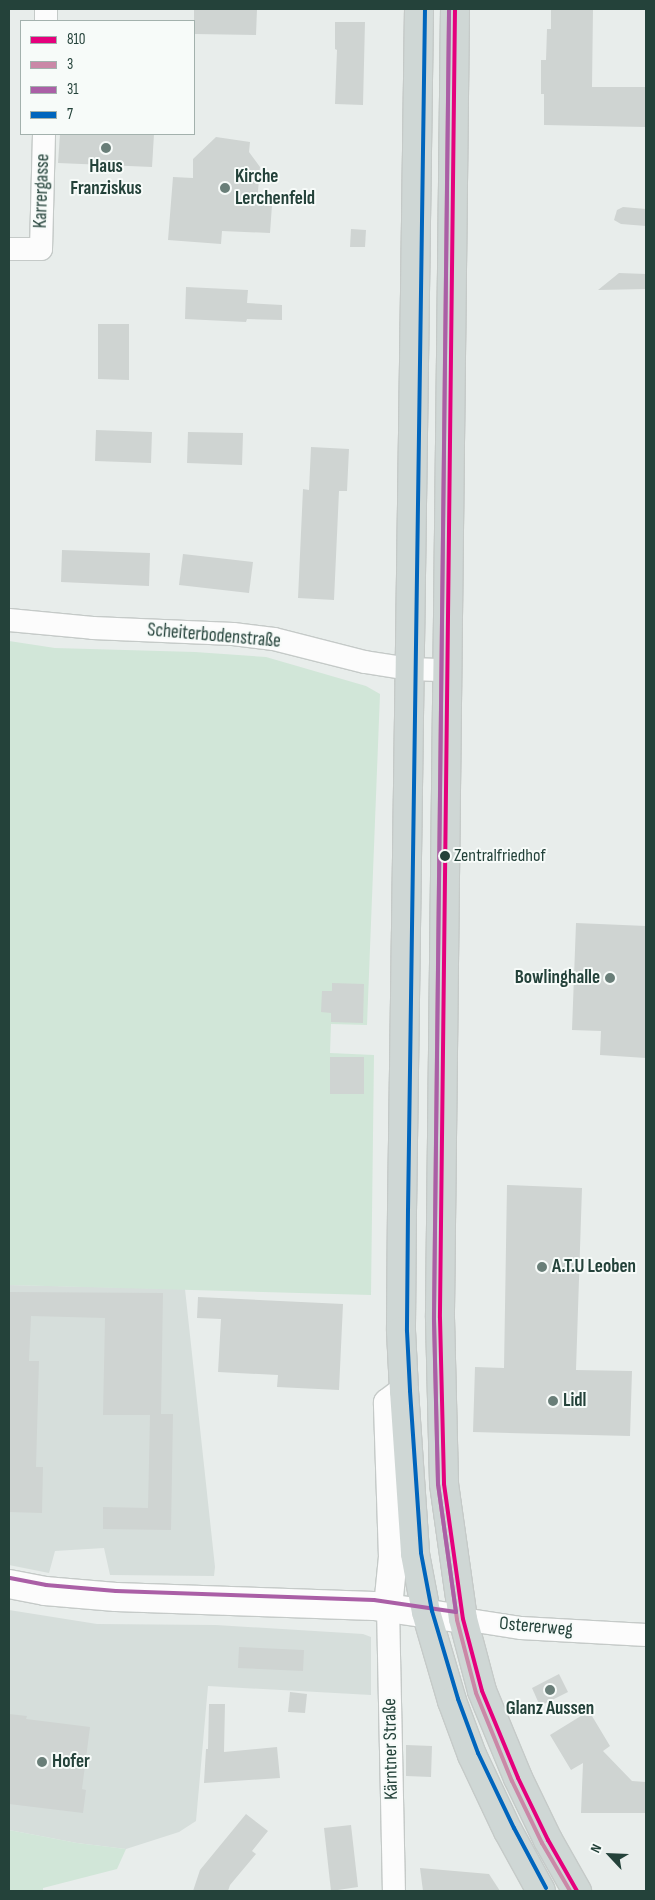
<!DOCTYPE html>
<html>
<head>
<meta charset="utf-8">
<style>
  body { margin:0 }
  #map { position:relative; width:655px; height:1900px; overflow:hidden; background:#e8edeb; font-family:"Sofia Sans Condensed",sans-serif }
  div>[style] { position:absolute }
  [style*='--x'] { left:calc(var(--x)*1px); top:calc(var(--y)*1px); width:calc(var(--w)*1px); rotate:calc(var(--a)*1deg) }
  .built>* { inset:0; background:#d6dedb }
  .green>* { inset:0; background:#d1e6d8 }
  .building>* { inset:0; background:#cfd4d2 }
  .roads { filter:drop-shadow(1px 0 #c5cac8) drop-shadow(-1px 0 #c5cac8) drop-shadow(0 1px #c5cac8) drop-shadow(0 -1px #c5cac8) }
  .minor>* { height:22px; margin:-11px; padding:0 11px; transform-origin:11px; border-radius:11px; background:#fcfcfc }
  .secondary>* { height:28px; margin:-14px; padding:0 14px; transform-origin:14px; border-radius:14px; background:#fcfcfc }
  .primary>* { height:28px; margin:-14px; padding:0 14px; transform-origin:14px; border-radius:14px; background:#cfd7d5 }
  .bus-1>* { height:4px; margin:-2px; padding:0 2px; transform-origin:2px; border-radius:2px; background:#e5007d }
  .bus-2>* { height:4px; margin:-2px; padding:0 2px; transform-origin:2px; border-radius:2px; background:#ca88a7 }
  .bus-3>* { height:4px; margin:-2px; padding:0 2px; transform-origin:2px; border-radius:2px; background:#aa5fa6 }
  .bus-4>* { height:4px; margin:-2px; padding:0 2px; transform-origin:2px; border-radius:2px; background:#0065bd }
  .dots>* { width:14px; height:14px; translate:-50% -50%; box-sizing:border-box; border:2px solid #f7fbf9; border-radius:50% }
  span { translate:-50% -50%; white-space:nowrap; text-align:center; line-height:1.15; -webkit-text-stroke:4px #f7fbf9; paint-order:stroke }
  .bus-label { font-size:18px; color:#24423a }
  .left { translate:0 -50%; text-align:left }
  .poi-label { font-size:19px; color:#24423a; font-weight:700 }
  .right { translate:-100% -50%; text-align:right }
  .street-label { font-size:19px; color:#24423a }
  .frame { position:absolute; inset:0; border:10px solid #24423a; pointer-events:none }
  .legend { position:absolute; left:20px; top:20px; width:175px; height:115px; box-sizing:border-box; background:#f7fbf9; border:1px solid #a3b1ad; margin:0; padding:6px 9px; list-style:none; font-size:15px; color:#24423a }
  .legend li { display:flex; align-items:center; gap:10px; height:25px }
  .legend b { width:25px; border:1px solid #a3b1ad }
  .north { position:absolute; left:585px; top:1830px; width:50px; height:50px; -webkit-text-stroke:4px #f7fbf9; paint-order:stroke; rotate:295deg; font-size:14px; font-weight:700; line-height:20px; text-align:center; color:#24423a }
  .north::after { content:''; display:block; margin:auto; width:18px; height:22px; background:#24423a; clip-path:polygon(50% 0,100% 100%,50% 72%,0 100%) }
</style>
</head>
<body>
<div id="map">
  <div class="built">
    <div style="clip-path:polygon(9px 1285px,185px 1289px,215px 1567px,214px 1576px,110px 1575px,104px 1548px,55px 1551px,49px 1573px,9px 1565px)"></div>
    <div style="clip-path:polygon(9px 1610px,97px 1624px,216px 1625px,363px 1634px,371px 1637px,371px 1695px,208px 1686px,196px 1821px,179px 1832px,126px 1849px,77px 1843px,9px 1830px)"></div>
  </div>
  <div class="green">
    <div style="clip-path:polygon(9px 641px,55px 648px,195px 652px,266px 657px,366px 686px,380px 694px,367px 1025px,331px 1024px,330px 1053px,374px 1055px,371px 1295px,9px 1285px)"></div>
    <div style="clip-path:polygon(9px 1830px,77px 1843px,126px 1849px,117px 1869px,43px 1888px,43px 1891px,9px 1891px)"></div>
  </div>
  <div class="building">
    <div style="clip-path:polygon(194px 9px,257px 9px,256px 35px,194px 34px)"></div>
    <div style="clip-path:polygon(551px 9px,593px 9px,592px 87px,646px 87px,646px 127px,544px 125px,544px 94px,541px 94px,541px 60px,546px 60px,547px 29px,551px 29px)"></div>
    <div style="clip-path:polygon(335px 22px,365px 22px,363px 105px,335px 104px,337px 50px,335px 49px)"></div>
    <div style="clip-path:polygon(60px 134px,154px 134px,152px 167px,58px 163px)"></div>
    <div style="clip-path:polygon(216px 137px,250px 142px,249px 152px,260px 167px,257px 203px,272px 205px,270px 233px,222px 231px,221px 244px,168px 240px,173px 177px,193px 178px,193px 159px)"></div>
    <div style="clip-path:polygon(623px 207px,646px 209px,646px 226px,621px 224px,614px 220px,617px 210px)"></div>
    <div style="clip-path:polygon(351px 229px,366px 230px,365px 247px,350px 247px)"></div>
    <div style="clip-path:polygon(619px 273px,646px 274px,646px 289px,598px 290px)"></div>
    <div style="clip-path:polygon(186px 287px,248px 290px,247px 303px,282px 305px,282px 320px,247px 319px,246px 322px,185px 319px)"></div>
    <div style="clip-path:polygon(98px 324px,129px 324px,129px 380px,98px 379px)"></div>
    <div style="clip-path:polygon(96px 430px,152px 432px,151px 463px,95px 461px)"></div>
    <div style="clip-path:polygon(188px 432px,243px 433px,242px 465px,187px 463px)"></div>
    <div style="clip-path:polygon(311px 447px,349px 449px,347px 491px,339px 491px,334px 600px,298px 598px,303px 489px,309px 490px)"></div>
    <div style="clip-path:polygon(62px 550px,150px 553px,149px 586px,61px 582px)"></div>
    <div style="clip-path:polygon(183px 554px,253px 562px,249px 593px,179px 585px)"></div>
    <div style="clip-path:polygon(576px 923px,646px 926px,646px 1058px,600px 1055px,601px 1031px,572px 1030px)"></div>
    <div style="clip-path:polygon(332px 983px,364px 984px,363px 1023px,331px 1022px,331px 1013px,321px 1012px,322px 991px,332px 991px)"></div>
    <div style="clip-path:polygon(330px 1057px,364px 1057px,364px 1094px,330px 1094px)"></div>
    <div style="clip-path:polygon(507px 1185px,582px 1188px,576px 1370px,632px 1371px,630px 1436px,473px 1432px,475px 1367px,504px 1368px)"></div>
    <div style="clip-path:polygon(9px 1292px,163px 1293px,161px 1414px,173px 1414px,171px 1530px,103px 1529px,103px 1507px,148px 1508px,150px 1415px,103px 1415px,105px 1318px,31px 1316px,29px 1361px,39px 1361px,36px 1467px,43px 1467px,42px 1513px,9px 1512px)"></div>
    <div style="clip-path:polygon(198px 1297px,343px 1304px,339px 1390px,277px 1387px,278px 1375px,218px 1372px,221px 1319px,197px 1318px)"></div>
    <div style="clip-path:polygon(239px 1647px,304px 1650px,303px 1671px,238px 1668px)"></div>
    <div style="clip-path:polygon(559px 1674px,568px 1692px,540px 1706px,532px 1688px)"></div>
    <div style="clip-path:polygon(290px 1692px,307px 1694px,305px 1713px,288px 1712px)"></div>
    <div style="clip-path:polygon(209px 1704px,225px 1704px,224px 1752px,277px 1747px,280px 1778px,204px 1783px,206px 1749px,208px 1749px)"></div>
    <div style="clip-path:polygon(589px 1711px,610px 1746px,603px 1751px,632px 1781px,646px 1782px,646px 1813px,581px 1813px,583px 1763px,571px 1770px,550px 1735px)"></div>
    <div style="clip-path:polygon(9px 1714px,27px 1716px,26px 1719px,90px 1727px,82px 1789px,86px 1790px,83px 1813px,9px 1804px)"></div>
    <div style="clip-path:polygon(406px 1745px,432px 1746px,431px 1777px,406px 1776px)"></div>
    <div style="clip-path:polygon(246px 1814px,268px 1831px,252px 1851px,256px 1854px,230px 1885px,228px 1891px,193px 1891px,200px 1870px)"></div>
    <div style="clip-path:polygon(351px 1825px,358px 1887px,331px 1891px,324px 1828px)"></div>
    <div style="clip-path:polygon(420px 1868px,489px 1874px,500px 1891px,423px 1891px)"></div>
  </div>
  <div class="roads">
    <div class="minor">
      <div style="--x:46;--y:21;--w:12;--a:-90"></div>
      <div style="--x:9;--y:249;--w:32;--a:0"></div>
      <div style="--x:41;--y:249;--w:115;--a:-88.5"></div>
      <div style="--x:9;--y:620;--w:84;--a:5.4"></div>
      <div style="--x:93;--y:628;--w:140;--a:2.5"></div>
      <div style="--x:233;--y:634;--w:41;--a:7"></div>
      <div style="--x:274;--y:639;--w:94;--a:14.2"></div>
      <div style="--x:365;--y:662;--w:46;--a:8.8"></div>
      <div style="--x:410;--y:669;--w:37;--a:2"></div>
      <div style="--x:388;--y:1607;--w:284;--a:88.8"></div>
      <div style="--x:463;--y:1619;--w:59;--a:8.8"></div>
      <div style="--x:521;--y:1628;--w:125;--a:3.2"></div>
    </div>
    <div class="secondary">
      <div style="--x:9;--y:1584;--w:37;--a:11"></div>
      <div style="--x:45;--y:1591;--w:71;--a:4.8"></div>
      <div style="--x:116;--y:1597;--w:258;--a:2"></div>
      <div style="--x:374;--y:1606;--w:90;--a:8.3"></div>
      <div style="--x:388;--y:1607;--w:50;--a:-84.3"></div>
      <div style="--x:393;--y:1557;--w:154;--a:-91.9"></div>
      <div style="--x:388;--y:1403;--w:20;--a:-37"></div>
    </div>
    <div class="primary">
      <div style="--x:419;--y:9;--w:1201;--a:90.81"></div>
      <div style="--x:402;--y:1210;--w:121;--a:90.5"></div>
      <div style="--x:401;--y:1331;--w:60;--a:87.1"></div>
      <div style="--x:404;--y:1391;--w:163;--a:86.1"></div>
      <div style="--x:415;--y:1554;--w:59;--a:79.3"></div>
      <div style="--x:426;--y:1612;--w:93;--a:73.7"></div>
      <div style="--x:452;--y:1701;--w:58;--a:69.7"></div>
      <div style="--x:472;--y:1755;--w:84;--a:64.7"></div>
      <div style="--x:508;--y:1831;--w:68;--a:61.2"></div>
      <div style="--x:455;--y:9;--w:1309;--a:90.66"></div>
      <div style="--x:440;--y:1318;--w:166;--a:88.6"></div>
      <div style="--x:444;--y:1484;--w:136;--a:82"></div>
      <div style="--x:463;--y:1619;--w:74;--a:75.2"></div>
      <div style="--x:482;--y:1691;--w:94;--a:67.5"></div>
      <div style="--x:518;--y:1778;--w:69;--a:64.2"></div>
      <div style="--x:548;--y:1840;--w:59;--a:60.4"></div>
    </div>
  </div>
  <div class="bus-1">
    <div style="--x:455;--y:9;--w:1309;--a:90.66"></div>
    <div style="--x:440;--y:1318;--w:166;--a:88.6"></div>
    <div style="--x:444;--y:1484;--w:136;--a:82"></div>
    <div style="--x:463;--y:1619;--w:74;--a:75.2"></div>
    <div style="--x:482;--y:1691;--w:94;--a:67.5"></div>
    <div style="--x:518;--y:1778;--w:69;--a:64.2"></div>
    <div style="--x:548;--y:1840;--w:59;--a:60.4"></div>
  </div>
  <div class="bus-2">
    <div style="--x:449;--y:9;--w:1309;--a:90.66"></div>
    <div style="--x:434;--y:1318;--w:166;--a:88.6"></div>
    <div style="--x:438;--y:1484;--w:137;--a:82"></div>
    <div style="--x:457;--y:1620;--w:75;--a:75.4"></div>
    <div style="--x:476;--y:1693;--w:95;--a:67.8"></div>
    <div style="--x:512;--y:1781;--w:69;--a:64.2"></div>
    <div style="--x:542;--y:1843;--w:56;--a:59.7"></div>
  </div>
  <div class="bus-3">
    <div style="--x:10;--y:1578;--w:37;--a:11"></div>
    <div style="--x:46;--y:1585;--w:70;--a:4.9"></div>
    <div style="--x:116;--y:1591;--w:258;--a:2"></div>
    <div style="--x:374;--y:1600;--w:83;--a:8.3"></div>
    <div style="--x:456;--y:1612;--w:129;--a:-98"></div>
    <div style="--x:438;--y:1484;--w:166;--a:-91.4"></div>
    <div style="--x:434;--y:1318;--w:1309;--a:-89.34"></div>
  </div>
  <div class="bus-4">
    <div style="--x:425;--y:9;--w:1201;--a:90.81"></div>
    <div style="--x:408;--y:1210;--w:121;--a:90.5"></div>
    <div style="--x:407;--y:1331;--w:60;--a:87.1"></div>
    <div style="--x:410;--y:1391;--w:162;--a:86.1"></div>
    <div style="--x:421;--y:1553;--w:59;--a:79.3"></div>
    <div style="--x:432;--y:1611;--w:92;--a:73.5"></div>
    <div style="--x:458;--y:1699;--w:58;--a:69.7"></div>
    <div style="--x:478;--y:1753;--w:83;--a:64.4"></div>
    <div style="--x:514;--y:1828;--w:68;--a:61.9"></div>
  </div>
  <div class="dots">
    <div style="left:106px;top:148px;background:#697e78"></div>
    <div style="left:225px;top:188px;background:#697e78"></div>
    <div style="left:445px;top:856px;background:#24423a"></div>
    <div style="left:610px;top:978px;background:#697e78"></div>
    <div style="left:542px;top:1267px;background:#697e78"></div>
    <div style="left:553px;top:1401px;background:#697e78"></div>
    <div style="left:550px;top:1690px;background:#697e78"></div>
    <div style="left:42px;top:1762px;background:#697e78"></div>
  </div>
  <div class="bus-label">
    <span class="left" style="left:454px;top:856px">Zentralfriedhof</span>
  </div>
  <div class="poi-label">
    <span style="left:106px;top:178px">Haus<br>Franziskus</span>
    <span class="left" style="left:235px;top:188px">Kirche<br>Lerchenfeld</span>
    <span class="right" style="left:600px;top:978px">Bowlinghalle</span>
    <span class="left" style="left:552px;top:1267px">A.T.U Leoben</span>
    <span class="left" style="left:563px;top:1401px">Lidl</span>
    <span style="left:550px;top:1709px">Glanz Aussen</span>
    <span class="left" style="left:52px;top:1762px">Hofer</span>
  </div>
  <div class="street-label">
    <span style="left:42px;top:191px;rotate:-88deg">Karrergasse</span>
    <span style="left:214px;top:636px;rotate:5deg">Scheiterbodenstraße</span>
    <span style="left:536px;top:1627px;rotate:5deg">Ostererweg</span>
    <span style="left:391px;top:1749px;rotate:-91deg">Kärntner Straße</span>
  </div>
  <div class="frame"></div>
  <ul class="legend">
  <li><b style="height:6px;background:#e5007d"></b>810</li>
  <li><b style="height:6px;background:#ca88a7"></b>3</li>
  <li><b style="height:6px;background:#aa5fa6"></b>31</li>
  <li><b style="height:6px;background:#0065bd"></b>7</li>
  </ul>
  <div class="north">N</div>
</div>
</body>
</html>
